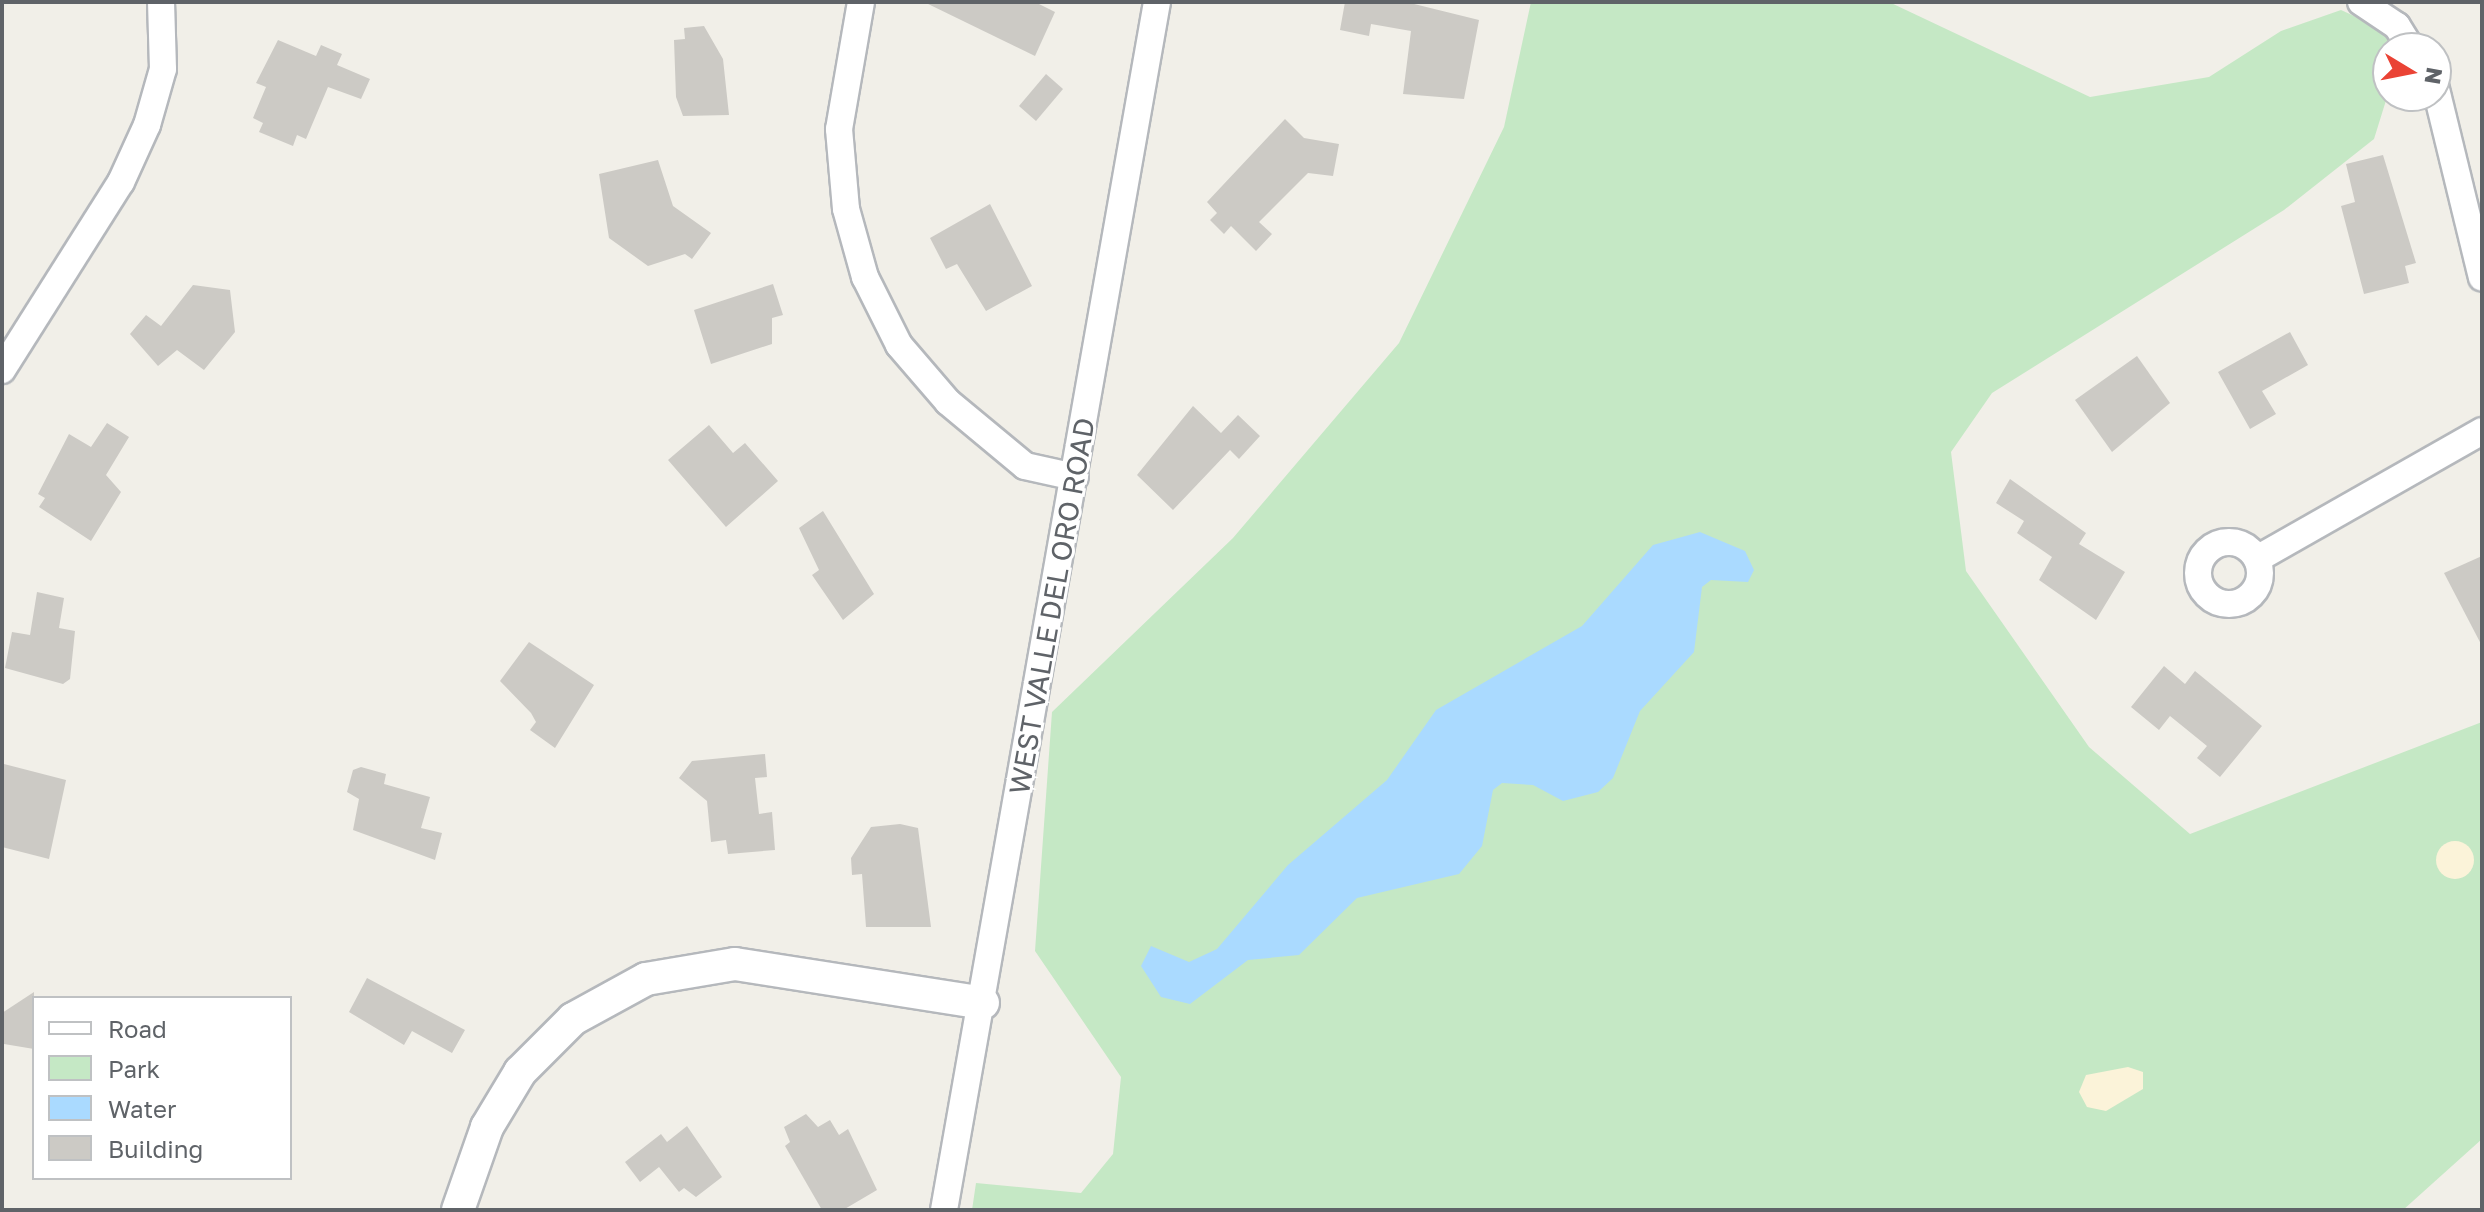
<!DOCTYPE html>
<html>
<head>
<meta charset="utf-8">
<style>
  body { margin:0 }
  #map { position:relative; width:2484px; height:1212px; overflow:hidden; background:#f1efe8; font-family:"Golos Text",sans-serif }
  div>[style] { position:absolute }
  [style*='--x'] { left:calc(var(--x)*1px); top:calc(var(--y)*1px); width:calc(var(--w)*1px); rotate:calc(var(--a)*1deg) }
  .green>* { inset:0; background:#c5e8c5 }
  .sand>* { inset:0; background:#fbf3d9 }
  .round { border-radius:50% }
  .water>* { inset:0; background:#aadaff }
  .building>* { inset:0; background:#cccac5 }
  .roads { filter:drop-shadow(2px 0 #b5b8bc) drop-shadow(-2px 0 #b5b8bc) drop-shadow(0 2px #b5b8bc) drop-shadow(0 -2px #b5b8bc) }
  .minor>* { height:26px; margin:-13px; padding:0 13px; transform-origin:13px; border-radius:13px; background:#fff }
  .minor>.ring { margin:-13px; padding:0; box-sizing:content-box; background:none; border:26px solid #fff; border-radius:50% }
  .tertiary>* { height:32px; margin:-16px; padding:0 16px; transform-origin:16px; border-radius:16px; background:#fff }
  span { translate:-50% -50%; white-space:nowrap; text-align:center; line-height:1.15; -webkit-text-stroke:6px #fff; paint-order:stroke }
  .street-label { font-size:28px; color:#5f6368 }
  .frame { position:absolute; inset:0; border:4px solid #5f6368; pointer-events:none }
  .legend { position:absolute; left:32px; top:996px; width:260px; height:184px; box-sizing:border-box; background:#fff; border:2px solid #bfc1c3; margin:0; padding:10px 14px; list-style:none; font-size:24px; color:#5f6368 }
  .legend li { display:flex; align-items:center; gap:16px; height:40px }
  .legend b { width:40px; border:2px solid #bfc1c3 }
  .north { position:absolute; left:2372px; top:32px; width:80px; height:80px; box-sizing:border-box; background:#fff; border:2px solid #bfc1c3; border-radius:50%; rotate:100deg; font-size:22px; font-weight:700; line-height:32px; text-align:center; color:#5f6368 }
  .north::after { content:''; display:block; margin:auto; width:28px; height:36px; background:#ea4335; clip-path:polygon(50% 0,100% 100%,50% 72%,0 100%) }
</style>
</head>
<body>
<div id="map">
  <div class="green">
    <div style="clip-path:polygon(1531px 2px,1889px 2px,2090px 97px,2209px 77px,2281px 31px,2341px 10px,2387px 31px,2396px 48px,2388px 48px,2388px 94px,2374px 139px,2284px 210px,1992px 393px,1951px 452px,1966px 571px,2089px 747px,2190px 834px,2482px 722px,2482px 1139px,2403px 1210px,972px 1210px,976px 1183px,1081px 1193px,1113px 1154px,1121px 1077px,1035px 951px,1052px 712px,1233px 538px,1399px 343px,1504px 127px)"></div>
  </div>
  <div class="sand">
    <div class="round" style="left:2436px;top:841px;width:38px;height:38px"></div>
    <div style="clip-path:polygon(2128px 1067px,2143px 1072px,2143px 1089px,2106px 1111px,2087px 1107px,2079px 1092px,2086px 1075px)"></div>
  </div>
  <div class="water">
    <div style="clip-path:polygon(1700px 532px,1745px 551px,1754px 570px,1748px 582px,1711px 580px,1702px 587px,1694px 652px,1640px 711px,1613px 778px,1598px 792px,1563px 801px,1533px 785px,1502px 783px,1493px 790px,1482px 846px,1459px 874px,1357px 898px,1299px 955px,1248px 960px,1190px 1004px,1161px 997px,1141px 966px,1151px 946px,1189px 962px,1217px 949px,1288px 865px,1387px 780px,1436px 710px,1582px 626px,1653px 545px)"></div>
  </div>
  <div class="building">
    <div style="clip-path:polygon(924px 2px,1035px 2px,1055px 12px,1035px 56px)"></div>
    <div style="clip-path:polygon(1345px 2px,1406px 2px,1479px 20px,1464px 99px,1403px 94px,1411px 31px,1371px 24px,1369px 36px,1340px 30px)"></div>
    <div style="clip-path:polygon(704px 26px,723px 59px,729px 115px,683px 116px,676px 97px,674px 40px,685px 39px,684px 28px)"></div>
    <div style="clip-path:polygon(278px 40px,316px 56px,321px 45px,342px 54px,337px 65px,370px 79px,361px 99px,328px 87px,306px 139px,297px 135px,293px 146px,259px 132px,263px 123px,253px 118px,266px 87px,256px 83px)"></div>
    <div style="clip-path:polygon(1046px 74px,1063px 89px,1036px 121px,1019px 106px)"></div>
    <div style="clip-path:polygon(1285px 119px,1304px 138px,1339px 144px,1333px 176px,1308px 173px,1259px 222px,1272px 234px,1256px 251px,1231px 226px,1224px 234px,1210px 220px,1217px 213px,1207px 202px)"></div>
    <div style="clip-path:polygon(2383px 155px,2416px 263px,2405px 266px,2409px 283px,2364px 294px,2341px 206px,2355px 202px,2346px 164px)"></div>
    <div style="clip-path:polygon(658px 160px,673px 206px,711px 233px,692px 259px,685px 254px,648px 266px,609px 238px,599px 174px)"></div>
    <div style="clip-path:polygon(990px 204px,1032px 286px,986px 311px,957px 264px,946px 269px,930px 238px)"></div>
    <div style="clip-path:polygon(773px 284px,783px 315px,772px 318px,772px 344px,711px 364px,694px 310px)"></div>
    <div style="clip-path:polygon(193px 285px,230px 290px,235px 332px,204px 370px,177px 350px,158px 366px,130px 334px,146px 315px,161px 326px)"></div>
    <div style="clip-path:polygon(2290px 332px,2308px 365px,2262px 391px,2276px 414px,2250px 429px,2218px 372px)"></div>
    <div style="clip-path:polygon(2137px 356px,2170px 403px,2112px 452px,2075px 400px)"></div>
    <div style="clip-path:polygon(1193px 406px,1221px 433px,1238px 415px,1260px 436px,1239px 459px,1230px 450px,1173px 510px,1137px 475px)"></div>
    <div style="clip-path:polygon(107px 423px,129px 437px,106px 475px,121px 492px,91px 541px,39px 507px,45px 498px,38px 494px,69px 434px,91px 447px)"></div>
    <div style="clip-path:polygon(709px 425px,733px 453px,745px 443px,778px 481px,726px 527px,668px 460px)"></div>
    <div style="clip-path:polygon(2010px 479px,2086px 533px,2079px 544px,2125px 572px,2096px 620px,2039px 580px,2052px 557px,2017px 533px,2024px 521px,1996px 503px)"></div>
    <div style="clip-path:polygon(823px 511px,874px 594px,843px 620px,812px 575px,819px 570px,799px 528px)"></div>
    <div style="clip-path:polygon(2482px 556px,2482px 646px,2444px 573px)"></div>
    <div style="clip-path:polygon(37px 592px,64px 598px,59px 628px,75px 631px,70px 679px,63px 684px,5px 668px,12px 632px,30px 635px)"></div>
    <div style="clip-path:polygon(529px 642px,594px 685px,555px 748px,530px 730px,536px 722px,531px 713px,500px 681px)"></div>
    <div style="clip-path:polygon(2164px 666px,2185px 684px,2195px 671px,2262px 726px,2220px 777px,2197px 758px,2207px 746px,2170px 716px,2159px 730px,2131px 707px)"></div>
    <div style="clip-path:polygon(765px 754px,767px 777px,755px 778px,759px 814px,772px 812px,775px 850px,728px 854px,726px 840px,711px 842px,707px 801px,679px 778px,692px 761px)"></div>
    <div style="clip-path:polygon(4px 764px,66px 780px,49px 859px,2px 847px)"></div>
    <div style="clip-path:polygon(361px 767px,386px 774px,384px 784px,430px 797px,421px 828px,442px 833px,435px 860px,353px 830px,359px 799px,347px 792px,353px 770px)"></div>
    <div style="clip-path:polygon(900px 824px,918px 828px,931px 927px,866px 927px,862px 874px,852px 875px,851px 858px,871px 827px)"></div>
    <div style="clip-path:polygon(367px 978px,465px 1030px,452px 1053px,412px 1031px,404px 1045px,349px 1012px)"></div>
    <div style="clip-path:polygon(34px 992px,34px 1049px,4px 1044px,2px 1013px)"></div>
    <div style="clip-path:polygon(806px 1114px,818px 1127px,830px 1120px,839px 1135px,848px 1129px,877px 1190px,843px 1210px,822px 1210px,785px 1146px,790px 1142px,784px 1127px)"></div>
    <div style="clip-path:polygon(687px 1126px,722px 1177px,696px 1197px,684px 1188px,679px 1192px,659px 1167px,640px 1182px,625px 1162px,661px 1134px,667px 1142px)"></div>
  </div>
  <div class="roads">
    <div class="minor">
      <div style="--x:861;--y:2;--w:129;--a:99.8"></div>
      <div style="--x:839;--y:129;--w:80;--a:85"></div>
      <div style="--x:846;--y:209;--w:71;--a:74.4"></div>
      <div style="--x:865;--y:277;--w:76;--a:63.4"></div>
      <div style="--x:899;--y:345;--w:75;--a:49.3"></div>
      <div style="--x:948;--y:402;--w:100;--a:39.7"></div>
      <div style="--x:1025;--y:466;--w:51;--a:12.4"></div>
      <div style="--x:2361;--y:2;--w:43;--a:33.7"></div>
      <div style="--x:2397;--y:26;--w:26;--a:58"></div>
      <div style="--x:2436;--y:89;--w:194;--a:76.3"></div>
      <div style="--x:2;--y:370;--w:222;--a:-57.7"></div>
      <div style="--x:121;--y:182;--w:63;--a:-65.5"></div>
      <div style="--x:147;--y:125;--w:58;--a:-74.1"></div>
      <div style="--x:163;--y:69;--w:67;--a:-91.7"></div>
      <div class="ring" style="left:2198px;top:542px;width:36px;height:36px"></div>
      <div style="--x:2257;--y:559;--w:259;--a:-29.6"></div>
      <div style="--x:944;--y:1210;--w:1227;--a:-80"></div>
    </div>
    <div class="tertiary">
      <div style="--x:458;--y:1210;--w:88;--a:-70.7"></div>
      <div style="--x:487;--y:1127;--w:64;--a:-59"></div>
      <div style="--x:520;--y:1072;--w:75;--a:-45"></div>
      <div style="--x:573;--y:1019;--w:83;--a:-28.7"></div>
      <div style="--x:646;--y:979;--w:90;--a:-9.6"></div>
      <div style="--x:735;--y:964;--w:251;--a:8.9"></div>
    </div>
  </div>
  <div class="street-label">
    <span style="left:1052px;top:606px;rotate:-80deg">WEST VALLE DEL ORO ROAD</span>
  </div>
  <div class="frame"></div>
  <ul class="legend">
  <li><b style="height:10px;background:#fff"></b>Road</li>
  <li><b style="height:22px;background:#c5e8c5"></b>Park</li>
  <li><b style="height:22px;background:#aadaff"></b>Water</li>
  <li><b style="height:22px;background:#cccac5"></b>Building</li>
  </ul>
  <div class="north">N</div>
</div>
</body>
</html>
